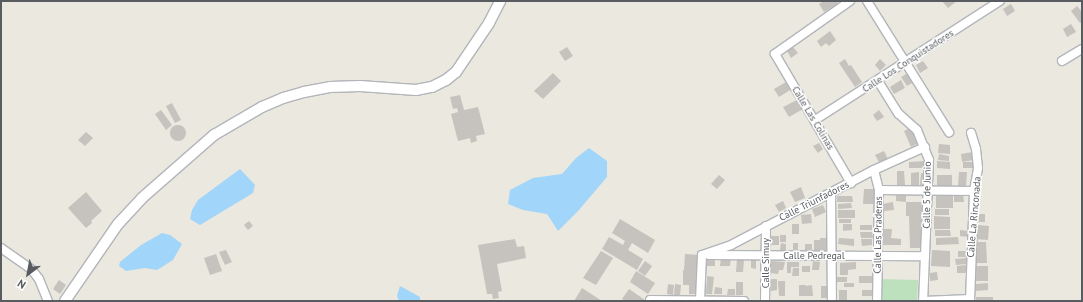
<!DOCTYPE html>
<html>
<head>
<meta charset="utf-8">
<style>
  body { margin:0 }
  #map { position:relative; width:1083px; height:302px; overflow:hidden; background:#eae8df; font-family:"PT Sans",sans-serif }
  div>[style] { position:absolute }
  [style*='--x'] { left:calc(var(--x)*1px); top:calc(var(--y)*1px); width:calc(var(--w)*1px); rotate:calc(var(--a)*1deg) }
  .green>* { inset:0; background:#bee1bd }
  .water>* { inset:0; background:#a1d5f9 }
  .building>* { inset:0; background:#c6c2bd }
  .round { border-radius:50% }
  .roads { filter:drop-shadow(1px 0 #b2b5ba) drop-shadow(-1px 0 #b2b5ba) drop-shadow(0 1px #b2b5ba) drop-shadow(0 -1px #b2b5ba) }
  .minor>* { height:8px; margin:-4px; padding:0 4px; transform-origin:4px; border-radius:4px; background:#fff }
  .tertiary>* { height:10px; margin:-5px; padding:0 5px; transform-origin:5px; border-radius:5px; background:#fff }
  span { translate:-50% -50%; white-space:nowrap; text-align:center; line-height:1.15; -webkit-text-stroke:3px #fff; paint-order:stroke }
  .street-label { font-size:10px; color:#585c60 }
  .frame { position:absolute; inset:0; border:2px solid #585c60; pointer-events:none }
  .north { position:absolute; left:8px; top:254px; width:40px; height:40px; -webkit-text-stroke:3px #fff; paint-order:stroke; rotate:212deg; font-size:11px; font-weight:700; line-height:16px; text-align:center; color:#585c60 }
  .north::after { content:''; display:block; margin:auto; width:14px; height:18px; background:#585c60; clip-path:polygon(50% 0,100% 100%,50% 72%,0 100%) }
</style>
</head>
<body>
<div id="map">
  <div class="green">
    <div style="clip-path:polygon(881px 279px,918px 280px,917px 301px,880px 301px)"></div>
  </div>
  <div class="water">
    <div style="clip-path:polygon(589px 148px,607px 161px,607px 177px,578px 211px,558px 231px,547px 214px,523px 210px,508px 204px,510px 190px,533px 178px,562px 174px,576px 158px)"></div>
    <div style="clip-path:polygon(240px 169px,255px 185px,253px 193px,200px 225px,190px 219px,192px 210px,198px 200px)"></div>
    <div style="clip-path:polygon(162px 233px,170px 235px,182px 244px,173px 260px,157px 270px,145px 268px,126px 271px,119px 266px,120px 262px,141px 245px)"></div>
    <div style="clip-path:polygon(400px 286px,420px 297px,420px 301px,399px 301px,397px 296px)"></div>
  </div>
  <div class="building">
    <div style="clip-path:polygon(824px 1px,837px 1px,838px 4px,824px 12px,819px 4px)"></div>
    <div style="clip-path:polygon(942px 1px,957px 1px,948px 8px)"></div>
    <div style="clip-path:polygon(1011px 4px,1015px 11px,1007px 16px,1003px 9px)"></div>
    <div style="clip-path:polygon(1077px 6px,1082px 12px,1082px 22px,1080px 23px,1071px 11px)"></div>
    <div style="clip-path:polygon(1071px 24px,1076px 32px,1067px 37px,1063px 29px)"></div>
    <div style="clip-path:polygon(830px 31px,836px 40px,829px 46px,826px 43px,821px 47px,817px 41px)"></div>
    <div style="clip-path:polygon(567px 47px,573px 56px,565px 61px,559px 52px)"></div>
    <div style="clip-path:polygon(793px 47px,798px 53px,791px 58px,787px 51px)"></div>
    <div style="clip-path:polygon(845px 59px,849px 66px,851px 65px,862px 82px,855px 87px,839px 63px)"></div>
    <div style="clip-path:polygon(880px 59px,886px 65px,880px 71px,875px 65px)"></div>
    <div style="clip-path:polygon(923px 61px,928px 68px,920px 73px,916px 65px)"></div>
    <div style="clip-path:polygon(553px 73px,561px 81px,543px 99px,534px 91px)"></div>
    <div style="clip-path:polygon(908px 73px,914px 82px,907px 86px,901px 77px)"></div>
    <div style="clip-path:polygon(901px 80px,905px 88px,894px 94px,890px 87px)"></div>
    <div style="clip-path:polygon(786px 82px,790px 90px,779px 97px,774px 89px)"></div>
    <div style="clip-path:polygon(460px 95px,464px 110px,478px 107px,485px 134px,476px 136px,477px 141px,471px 143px,470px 138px,458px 141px,451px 114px,458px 112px,457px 108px,453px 109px,450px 97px)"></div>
    <div style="clip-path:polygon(797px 100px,803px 109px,789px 117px,783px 107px)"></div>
    <div style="clip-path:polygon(172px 103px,181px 120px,175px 123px,166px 106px)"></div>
    <div style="clip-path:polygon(161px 110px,172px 125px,166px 130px,155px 114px)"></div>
    <div style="clip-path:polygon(879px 110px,884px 117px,877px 121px,873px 115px)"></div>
    <div class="round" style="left:170px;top:125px;width:16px;height:16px"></div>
    <div style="clip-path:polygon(912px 127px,919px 143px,911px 147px,904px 131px)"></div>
    <div style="clip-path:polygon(86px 132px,93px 138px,85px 146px,78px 140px)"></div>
    <div style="clip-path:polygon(819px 143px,823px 149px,818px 153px,813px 146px)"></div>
    <div style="clip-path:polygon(939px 144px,950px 145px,950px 154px,938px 153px)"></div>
    <div style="clip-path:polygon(884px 151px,888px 159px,880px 164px,875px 155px)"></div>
    <div style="clip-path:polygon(973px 152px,974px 160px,962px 162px,961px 154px)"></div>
    <div style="clip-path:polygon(939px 154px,949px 156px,949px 161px,938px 160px)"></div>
    <div style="clip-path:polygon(926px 161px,926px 168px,909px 168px,909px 162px)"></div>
    <div style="clip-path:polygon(937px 161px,950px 162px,950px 169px,937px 168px)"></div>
    <div style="clip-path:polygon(963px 162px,974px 162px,974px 168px,963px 168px)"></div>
    <div style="clip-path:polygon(897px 171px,904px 171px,905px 186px,897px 186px)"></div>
    <div style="clip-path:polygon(919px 172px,919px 186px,911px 186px,911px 173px)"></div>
    <div style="clip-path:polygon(959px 172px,967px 172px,966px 186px,958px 186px)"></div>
    <div style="clip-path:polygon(921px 173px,927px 174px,926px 186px,920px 185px)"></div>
    <div style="clip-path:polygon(719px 175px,725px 180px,717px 189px,711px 184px)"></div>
    <div style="clip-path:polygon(937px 175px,952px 175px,952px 186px,937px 186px)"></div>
    <div style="clip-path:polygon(801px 187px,805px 198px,795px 202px,790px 192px)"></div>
    <div style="clip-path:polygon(864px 189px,875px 189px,874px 204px,863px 204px)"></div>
    <div style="clip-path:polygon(86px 192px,102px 211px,91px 221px,92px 223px,86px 228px,68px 208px)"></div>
    <div style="clip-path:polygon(963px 193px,964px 202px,954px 202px,954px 194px)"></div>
    <div style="clip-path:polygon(896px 195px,906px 195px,906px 202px,896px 201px)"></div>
    <div style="clip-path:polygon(936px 195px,953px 195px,953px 208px,936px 208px)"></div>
    <div style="clip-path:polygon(837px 196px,852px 196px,853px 202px,837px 202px)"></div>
    <div style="clip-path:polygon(783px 201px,786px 208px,779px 212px,775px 205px)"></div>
    <div style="clip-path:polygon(893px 202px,894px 210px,884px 211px,883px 204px)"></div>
    <div style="clip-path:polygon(906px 202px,924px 202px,923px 248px,910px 248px,909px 216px,906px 216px)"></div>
    <div style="clip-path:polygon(851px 203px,852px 208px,838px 209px,838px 204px)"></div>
    <div style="clip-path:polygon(823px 205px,826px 212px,815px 217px,812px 209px)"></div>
    <div style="clip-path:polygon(935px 209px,949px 209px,949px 215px,935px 215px)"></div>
    <div style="clip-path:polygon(838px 210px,855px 210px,855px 218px,838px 218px)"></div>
    <div style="clip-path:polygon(811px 214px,812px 223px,802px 224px,801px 215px)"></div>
    <div style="clip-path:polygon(977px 214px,985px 214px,985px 222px,977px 222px)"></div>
    <div style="clip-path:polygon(934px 216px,950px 217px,950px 229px,934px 229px)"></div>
    <div style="clip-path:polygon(620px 219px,655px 240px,648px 253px,632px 243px,628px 250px,643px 259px,637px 270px,602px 249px,609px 237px,623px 245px,625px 241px,612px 233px)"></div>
    <div style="clip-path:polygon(839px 219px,851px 219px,851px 223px,839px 223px)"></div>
    <div style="clip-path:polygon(249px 221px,253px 226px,248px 230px,244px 225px)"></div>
    <div style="clip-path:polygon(792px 224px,799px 224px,799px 234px,792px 234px)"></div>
    <div style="clip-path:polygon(843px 224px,852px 224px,852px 230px,843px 231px)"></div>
    <div style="clip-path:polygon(860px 225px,872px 225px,872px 230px,860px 230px)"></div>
    <div style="clip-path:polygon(976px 225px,989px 226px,988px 240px,975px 239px)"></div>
    <div style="clip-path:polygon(884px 229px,892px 229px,891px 238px,901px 239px,901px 245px,883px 245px)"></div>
    <div style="clip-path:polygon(935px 230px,950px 230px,951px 236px,935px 236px)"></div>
    <div style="clip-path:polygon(960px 230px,969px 231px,969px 237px,960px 236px)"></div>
    <div style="clip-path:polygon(860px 232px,872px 232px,873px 238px,861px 238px)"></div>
    <div style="clip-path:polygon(780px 235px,786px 235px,786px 242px,780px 242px)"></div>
    <div style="clip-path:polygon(771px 236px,779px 236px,779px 245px,771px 245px)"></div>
    <div style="clip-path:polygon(958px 237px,959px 244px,936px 245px,936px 238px)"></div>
    <div style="clip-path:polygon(820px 238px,829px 238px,829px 252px,814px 252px,814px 240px,820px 240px)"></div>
    <div style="clip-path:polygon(839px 238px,854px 239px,854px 246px,838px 244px)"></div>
    <div style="clip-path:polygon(515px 239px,517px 247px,524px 246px,526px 258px,497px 264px,502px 291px,498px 292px,499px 298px,493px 299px,492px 294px,487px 294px,478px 245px)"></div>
    <div style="clip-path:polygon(861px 239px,872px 239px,872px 245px,862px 246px)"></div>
    <div style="clip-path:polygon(975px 242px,986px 242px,987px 263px,975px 263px)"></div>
    <div style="clip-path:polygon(781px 243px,786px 244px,786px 251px,780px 250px)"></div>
    <div style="clip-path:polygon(793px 243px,798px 243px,798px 252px,793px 252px)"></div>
    <div style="clip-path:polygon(805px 244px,812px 244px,812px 252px,805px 252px)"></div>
    <div style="clip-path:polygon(226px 250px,232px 262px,225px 265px,219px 252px)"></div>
    <div style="clip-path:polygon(932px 250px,950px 251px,950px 267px,931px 266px)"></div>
    <div style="clip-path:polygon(601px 251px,613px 258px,596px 285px,583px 278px)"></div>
    <div style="clip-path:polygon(958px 251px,968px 251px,968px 257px,958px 257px)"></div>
    <div style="clip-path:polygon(216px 254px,222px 271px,210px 275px,204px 258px)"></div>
    <div style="clip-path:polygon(685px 254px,699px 255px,698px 294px,689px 294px,689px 285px,683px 285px,683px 270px,694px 270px,684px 270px)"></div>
    <div style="clip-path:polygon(721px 257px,731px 258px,730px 266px,720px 266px)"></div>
    <div style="clip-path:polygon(967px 258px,967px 264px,956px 265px,955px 259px)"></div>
    <div style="clip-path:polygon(707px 259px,715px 259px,715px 266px,707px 266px)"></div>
    <div style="clip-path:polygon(737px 259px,744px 260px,743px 272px,736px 272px)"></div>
    <div style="clip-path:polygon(751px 260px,756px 260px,756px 269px,751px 268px)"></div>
    <div style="clip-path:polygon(645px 261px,652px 266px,645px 276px,638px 271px)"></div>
    <div style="clip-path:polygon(771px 261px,785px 262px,783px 270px,779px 270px,778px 274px,770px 273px)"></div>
    <div style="clip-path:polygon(813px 261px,820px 262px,819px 270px,812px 270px)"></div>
    <div style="clip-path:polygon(787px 262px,799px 262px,799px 267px,791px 267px,791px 273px,787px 273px)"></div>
    <div style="clip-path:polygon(856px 262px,856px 269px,848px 270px,848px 275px,840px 275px,840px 263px)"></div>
    <div style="clip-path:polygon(966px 265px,967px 273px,957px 273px,957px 266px)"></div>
    <div style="clip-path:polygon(802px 266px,810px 266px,810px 272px,802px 272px)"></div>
    <div style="clip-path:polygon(975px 266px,988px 266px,988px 281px,975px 281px)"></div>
    <div style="clip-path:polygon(793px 268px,799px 268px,799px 276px,792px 276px)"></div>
    <div style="clip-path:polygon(636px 271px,655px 283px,648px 294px,630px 282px)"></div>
    <div style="clip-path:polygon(937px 272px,938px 280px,930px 281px,930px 273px)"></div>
    <div style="clip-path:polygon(707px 276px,714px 277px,712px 294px,706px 294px)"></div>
    <div style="clip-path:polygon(859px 276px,872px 276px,872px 283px,859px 283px)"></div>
    <div style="clip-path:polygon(837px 277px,847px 277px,847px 282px,837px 282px)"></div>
    <div style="clip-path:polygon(770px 279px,777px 279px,777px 290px,771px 291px)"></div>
    <div style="clip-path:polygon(59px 280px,66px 285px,60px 294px,53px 289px)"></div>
    <div style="clip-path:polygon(778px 281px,785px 281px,785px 296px,779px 296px)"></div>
    <div style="clip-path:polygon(736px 282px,743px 282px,743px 295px,736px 295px)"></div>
    <div style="clip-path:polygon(844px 283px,854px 283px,854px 287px,844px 287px)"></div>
    <div style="clip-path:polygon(988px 283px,988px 290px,976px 291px,976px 284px)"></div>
    <div style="clip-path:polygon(668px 284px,674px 285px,673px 295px,667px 294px)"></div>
    <div style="clip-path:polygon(675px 284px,681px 285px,680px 296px,674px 295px)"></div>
    <div style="clip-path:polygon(799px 285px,806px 285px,806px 296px,799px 296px)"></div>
    <div style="clip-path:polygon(812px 285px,813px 296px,806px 296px,806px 286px)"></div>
    <div style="clip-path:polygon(821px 286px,827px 286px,827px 298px,821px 298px)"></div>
    <div style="clip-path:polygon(715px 287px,722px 288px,722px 294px,714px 294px)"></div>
    <div style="clip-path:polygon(582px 288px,602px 301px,574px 301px)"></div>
    <div style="clip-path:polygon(629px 289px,645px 300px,644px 301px,625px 301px,622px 299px)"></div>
    <div style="clip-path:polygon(728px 289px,735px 289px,735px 295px,727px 295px)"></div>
    <div style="clip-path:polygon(839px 290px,847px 290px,847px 301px,839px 301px)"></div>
    <div style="clip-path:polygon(862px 290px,874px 290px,873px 296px,862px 296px)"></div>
    <div style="clip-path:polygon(976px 297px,993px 297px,993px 301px,976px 301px)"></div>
  </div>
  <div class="roads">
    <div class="minor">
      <div style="--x:850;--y:1;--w:92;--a:144.8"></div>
      <div style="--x:775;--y:54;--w:150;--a:59.5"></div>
      <div style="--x:867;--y:1;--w:155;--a:58"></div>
      <div style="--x:1062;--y:61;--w:23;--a:-31"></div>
      <div style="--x:878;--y:81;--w:39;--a:58"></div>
      <div style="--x:899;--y:114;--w:24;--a:42"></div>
      <div style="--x:917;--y:130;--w:32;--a:68"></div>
      <div style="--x:929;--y:160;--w:141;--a:92.4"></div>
      <div style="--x:815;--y:120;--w:220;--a:-32.8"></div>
      <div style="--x:874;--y:170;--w:21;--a:76"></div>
      <div style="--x:879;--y:190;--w:111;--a:91"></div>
      <div style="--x:879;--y:190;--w:95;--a:0.6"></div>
      <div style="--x:831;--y:193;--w:108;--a:89.5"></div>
      <div style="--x:1;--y:248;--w:38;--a:35"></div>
      <div style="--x:32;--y:270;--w:11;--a:52"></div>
      <div style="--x:39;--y:279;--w:24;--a:68"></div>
      <div style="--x:702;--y:255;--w:31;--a:-19"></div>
      <div style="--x:731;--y:245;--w:161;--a:-27.7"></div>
      <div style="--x:874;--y:170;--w:56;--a:-24.3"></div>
      <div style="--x:709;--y:255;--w:216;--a:0.3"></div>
      <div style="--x:650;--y:300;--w:94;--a:0.6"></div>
      <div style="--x:700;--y:301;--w:46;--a:-87.5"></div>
      <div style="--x:765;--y:301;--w:75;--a:-89.2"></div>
      <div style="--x:923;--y:301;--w:47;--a:-2.4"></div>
      <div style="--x:970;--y:301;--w:110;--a:-87.9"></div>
      <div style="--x:974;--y:191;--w:23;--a:-80"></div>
      <div style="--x:978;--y:168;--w:19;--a:-96"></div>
      <div style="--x:976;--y:149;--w:17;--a:-107"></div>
    </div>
    <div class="tertiary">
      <div style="--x:65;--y:301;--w:93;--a:-55.5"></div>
      <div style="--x:118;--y:224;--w:35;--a:-47"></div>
      <div style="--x:142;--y:198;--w:96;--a:-41.2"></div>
      <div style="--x:214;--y:135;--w:56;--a:-30.3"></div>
      <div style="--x:262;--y:107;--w:23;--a:-23"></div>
      <div style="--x:283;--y:98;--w:22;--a:-16"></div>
      <div style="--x:304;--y:92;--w:26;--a:-11"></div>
      <div style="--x:330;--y:87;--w:30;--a:-2"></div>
      <div style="--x:360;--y:86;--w:56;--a:4.1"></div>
      <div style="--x:416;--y:90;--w:16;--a:-11"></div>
      <div style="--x:432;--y:87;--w:16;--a:-27"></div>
      <div style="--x:446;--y:80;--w:13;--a:-39"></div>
      <div style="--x:456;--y:72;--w:59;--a:-56"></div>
      <div style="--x:489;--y:23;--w:25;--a:-63"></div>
    </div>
  </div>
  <div class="street-label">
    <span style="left:908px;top:61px;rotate:-33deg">Calle Los Conquistadores</span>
    <span style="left:813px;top:118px;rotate:59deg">Calle Las Colinas</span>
    <span style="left:927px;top:195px;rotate:-89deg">Calle 5 de Junio</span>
    <span style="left:814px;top:201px;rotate:-27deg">Calle Triunfadores</span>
    <span style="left:974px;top:217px;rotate:-85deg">Calle La Rinconada</span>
    <span style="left:878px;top:235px;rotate:-89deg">Calle Las Praderas</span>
    <span style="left:814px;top:256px">Calle Pedregal</span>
    <span style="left:766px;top:263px;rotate:-90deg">Calle Simuy</span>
  </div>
  <div class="frame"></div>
  <div class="north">N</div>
</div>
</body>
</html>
